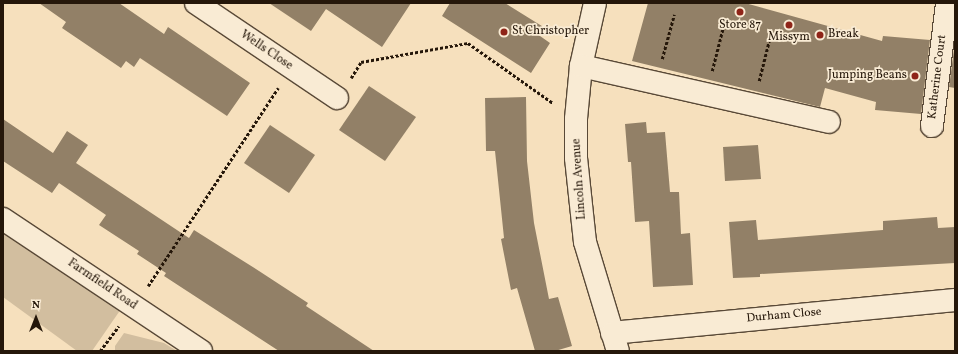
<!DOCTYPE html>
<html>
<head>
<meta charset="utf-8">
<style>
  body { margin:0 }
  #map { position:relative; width:958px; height:354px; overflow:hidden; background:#f6e0bd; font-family:Vollkorn,serif }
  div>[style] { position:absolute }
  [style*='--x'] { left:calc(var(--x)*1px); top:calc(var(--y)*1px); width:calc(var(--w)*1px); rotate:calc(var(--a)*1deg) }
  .green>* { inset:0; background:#d2be9f }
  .building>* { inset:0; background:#928067 }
  .path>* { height:2.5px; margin-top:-1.25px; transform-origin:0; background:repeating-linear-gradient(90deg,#25170a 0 3px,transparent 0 5px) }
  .roads { filter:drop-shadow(1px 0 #594937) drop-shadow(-1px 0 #594937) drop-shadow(0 1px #594937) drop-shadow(0 -1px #594937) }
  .street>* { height:22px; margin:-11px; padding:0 11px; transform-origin:11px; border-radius:11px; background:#f9ebd4 }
  .dots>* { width:11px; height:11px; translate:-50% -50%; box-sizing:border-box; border:2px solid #f9ebd4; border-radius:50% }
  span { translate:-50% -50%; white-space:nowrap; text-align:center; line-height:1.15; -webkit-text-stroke:3.5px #f9ebd4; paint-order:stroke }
  .poi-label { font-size:12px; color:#25170a }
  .left { translate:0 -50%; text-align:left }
  .right { translate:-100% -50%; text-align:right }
  .street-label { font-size:12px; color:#25170a }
  .frame { position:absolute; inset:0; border:4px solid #25170a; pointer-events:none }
  .north { position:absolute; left:16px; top:298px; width:40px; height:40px; -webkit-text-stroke:3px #f9ebd4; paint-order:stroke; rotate:0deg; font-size:11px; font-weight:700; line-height:16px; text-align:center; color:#25170a }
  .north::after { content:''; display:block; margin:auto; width:14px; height:18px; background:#25170a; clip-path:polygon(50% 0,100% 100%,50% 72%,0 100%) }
</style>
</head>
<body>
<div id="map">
  <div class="green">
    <div style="clip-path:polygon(3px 228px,121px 309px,92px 351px,77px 351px,3px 297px)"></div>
    <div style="clip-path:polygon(124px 333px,164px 343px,177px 351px,115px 351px,115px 346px)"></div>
  </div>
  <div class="building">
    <div style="clip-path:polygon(39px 3px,119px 3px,164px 34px,168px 27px,250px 83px,227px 116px,140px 58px,134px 67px,126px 61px,121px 68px,62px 28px,66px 22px)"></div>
    <div style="clip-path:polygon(269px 3px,411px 3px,382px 47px,326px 9px,311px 31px)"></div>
    <div style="clip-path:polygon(450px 3px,505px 3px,545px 28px,540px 36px,550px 43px,531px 73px,442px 16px)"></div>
    <div style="clip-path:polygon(648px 3px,745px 3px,882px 41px,883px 36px,930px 40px,921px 114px,875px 110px,876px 102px,825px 88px,820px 107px,632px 61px)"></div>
    <div style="clip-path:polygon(955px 42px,955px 88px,949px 87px)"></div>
    <div style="clip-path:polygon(369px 86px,416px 117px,385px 161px,339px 130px)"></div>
    <div style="clip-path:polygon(526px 97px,527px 161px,534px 223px,549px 299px,558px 297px,572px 346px,555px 351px,535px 351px,517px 288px,511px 290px,501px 239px,504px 238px,495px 151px,486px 151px,485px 98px)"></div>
    <div style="clip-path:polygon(3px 119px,53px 153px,67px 131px,88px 145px,76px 163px,189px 238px,194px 230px,259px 271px,308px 303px,306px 306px,374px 351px,279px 351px,164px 276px,166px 273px,137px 254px,139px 251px,99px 225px,106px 215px,59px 183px,52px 193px,3px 161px)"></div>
    <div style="clip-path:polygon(646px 122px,647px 133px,665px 132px,670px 192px,679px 192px,681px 234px,690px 233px,693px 285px,653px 287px,649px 221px,635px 222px,631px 162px,628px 162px,625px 124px)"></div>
    <div style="clip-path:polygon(270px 125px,315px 155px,289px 193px,244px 163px)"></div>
    <div style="clip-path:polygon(758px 145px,761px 179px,725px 181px,723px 147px)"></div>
    <div style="clip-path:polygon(937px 217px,938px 228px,955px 227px,955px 263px,760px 274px,760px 277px,733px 278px,729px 222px,756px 220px,758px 240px,883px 230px,883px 221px)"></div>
  </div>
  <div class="path">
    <div style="--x:662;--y:59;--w:46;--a:-74.7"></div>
    <div style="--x:712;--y:71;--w:44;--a:-75.7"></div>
    <div style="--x:351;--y:78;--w:19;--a:-58"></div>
    <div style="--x:361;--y:62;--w:109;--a:-10.1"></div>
    <div style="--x:468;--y:43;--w:104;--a:35.2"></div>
    <div style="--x:759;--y:81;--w:41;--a:-76"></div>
    <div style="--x:148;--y:286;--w:237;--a:-56.7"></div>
    <div style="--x:100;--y:351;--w:31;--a:-53"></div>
  </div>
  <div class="roads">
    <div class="street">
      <div style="--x:196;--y:3;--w:170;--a:34"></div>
      <div style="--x:595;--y:3;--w:65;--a:102.5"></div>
      <div style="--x:581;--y:66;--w:53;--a:95.4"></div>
      <div style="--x:576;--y:119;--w:39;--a:90"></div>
      <div style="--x:576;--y:158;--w:84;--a:83.9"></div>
      <div style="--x:585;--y:242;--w:114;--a:73.2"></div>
      <div style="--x:581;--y:66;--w:254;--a:12.7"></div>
      <div style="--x:932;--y:126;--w:124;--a:-83"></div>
      <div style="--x:3;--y:219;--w:238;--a:33.7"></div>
      <div style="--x:612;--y:333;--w:345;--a:-5.5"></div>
    </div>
  </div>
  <div class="dots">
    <div style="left:740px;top:12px;background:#8f2418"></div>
    <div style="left:789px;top:25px;background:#8f2418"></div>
    <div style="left:504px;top:32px;background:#8f2418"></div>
    <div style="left:820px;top:35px;background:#8f2418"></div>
    <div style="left:915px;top:76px;background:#8f2418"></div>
  </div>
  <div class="poi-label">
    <span style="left:740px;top:26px">Store 87</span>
    <span class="left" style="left:512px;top:32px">St Christopher</span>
    <span class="left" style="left:828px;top:35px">Break</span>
    <span style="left:789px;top:38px">Missym</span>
    <span class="right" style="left:907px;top:76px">Jumping Beans</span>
  </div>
  <div class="street-label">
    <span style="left:266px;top:51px;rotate:34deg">Wells Close</span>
    <span style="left:938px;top:77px;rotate:-83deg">Katherine Court</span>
    <span style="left:580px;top:179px;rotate:-94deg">Lincoln Avenue</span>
    <span style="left:102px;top:285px;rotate:34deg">Farmfield Road</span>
    <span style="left:784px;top:316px;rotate:-5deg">Durham Close</span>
  </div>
  <div class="frame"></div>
  <div class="north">N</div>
</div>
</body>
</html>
